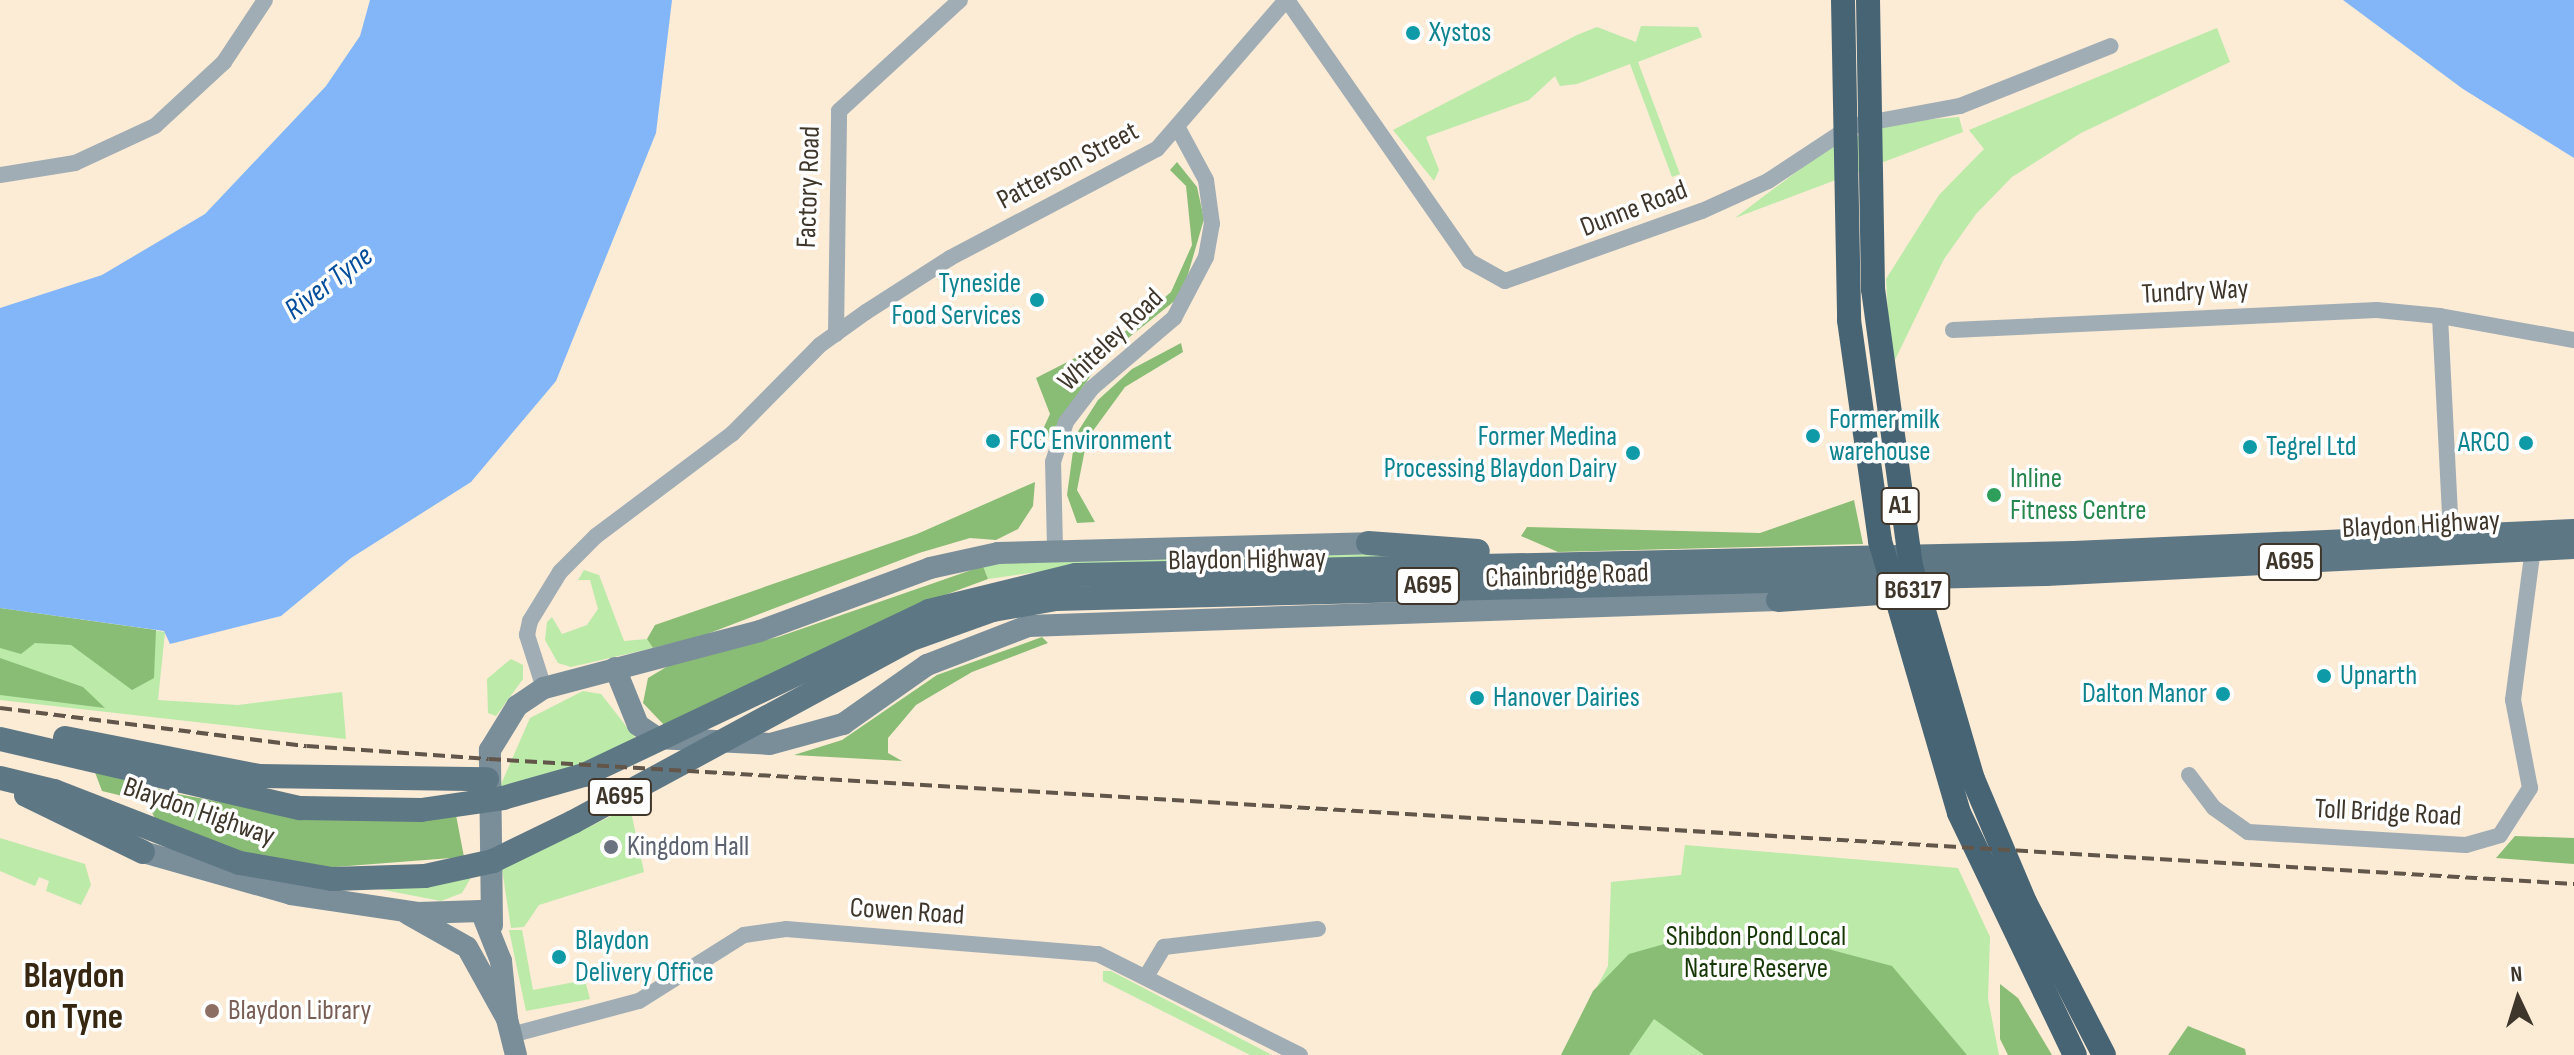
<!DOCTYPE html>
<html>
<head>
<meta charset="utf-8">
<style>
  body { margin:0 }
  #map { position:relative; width:2574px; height:1055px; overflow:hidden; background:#fcebd5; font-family:"Sofia Sans Condensed",sans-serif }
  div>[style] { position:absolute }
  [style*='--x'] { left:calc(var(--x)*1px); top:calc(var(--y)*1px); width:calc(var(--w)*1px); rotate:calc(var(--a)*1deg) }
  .green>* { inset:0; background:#bbeaa9 }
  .forest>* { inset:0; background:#89bd75 }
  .water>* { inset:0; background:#82b6f9 }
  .street>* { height:16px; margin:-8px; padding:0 8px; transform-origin:8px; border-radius:8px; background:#a0adb5 }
  .secondary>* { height:22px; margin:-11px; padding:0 11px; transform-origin:11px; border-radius:11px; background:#7a8e9a }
  .primary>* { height:24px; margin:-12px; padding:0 12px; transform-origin:12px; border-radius:12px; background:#5e7785 }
  .highway>* { height:24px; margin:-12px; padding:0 12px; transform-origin:12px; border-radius:12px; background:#476474 }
  .rail>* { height:4px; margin-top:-2px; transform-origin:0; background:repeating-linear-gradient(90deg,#615649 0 12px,transparent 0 18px) }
  .dots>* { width:22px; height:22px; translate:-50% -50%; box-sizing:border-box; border:4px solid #fff; border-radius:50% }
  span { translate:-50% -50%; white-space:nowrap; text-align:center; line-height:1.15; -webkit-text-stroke:7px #fff; paint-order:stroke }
  .shield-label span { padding:2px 6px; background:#fff; border:2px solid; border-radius:6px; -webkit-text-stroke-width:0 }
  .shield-label { font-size:26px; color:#3f362b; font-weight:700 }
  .culture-label { font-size:28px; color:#0d838f }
  .left { translate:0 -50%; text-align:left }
  .right { translate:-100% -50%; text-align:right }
  .street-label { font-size:28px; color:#3f362b }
  .leisure-label { font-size:28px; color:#27864d }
  .worship-label { font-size:28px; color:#5b616d }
  .park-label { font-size:28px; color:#173805 }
  .education-label { font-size:28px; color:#785e54 }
  .water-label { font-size:30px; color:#014d9b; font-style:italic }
  .district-label { font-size:36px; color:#372610; font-weight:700 }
  .north { position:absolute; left:2478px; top:959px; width:80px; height:80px; -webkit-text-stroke:6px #fff; paint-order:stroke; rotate:356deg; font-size:22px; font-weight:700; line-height:32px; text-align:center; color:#3f362b }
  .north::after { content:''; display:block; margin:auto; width:28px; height:36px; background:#3f362b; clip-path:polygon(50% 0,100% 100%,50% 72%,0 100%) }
</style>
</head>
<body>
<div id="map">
  <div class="green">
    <div style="clip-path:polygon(1641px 26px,1698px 27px,1702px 37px,1638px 62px,1680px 174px,1672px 177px,1630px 64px,1577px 84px,1560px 86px,1555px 76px,1529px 100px,1426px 137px,1439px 170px,1434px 181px,1393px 130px,1577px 35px,1597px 27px,1636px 42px)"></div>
    <div style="clip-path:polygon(2217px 28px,2230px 62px,2081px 133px,2012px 177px,1976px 214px,1944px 259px,1891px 368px,1886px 279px,1939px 195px,1984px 149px,1969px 130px)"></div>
    <div style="clip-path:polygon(1959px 117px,1963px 132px,1735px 218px,1824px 151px,1887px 123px)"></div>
    <div style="clip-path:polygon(1448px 553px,1467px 558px,1066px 568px,988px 579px,983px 566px,1055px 556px)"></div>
    <div style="clip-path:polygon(584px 570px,599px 575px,624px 641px,647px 639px,653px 648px,571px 667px,558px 663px,545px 640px,547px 622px,552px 617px,562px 634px,587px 625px,598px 609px,590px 580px,578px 580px)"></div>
    <div style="clip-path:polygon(0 608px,165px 632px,158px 700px,238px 705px,342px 692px,346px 739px,0 700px)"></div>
    <div style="clip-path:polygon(511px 659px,523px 665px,523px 679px,496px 716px,488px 713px,487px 679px)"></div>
    <div style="clip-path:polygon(583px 691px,601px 694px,637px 740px,559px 774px,499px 789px,530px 718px)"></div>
    <div style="clip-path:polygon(630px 807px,644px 872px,539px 905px,524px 927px,511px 928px,502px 869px)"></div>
    <div style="clip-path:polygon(0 838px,85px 864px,91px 885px,81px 905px,46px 891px,49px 881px,39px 877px,35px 886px,0 871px)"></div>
    <div style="clip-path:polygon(1685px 845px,1958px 868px,1990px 937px,1988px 999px,1999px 1055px,1561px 1055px,1608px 966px,1611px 882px,1681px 875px)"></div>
    <div style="clip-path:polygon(472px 876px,462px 893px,441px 901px,379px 889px)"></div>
    <div style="clip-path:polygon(509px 930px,522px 930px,533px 990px,585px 980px,590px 999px,526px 1011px)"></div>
    <div style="clip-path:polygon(1103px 971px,1111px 971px,1272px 1055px,1250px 1055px,1103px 981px)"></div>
  </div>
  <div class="forest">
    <div style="clip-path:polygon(1177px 162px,1197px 187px,1204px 219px,1182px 295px,1102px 359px,1046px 441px,1038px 440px,1050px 414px,1036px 378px,1122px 334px,1171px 292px,1192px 245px,1186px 186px,1170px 170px)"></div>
    <div style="clip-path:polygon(1181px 343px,1183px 352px,1125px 387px,1087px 439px,1077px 490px,1095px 522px,1077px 523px,1067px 495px,1075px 436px,1098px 400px,1132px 369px)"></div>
    <div style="clip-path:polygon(1035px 482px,1033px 506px,1018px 529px,996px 540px,970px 538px,919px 553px,702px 636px,653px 648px,647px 639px,655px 625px,917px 534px)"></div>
    <div style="clip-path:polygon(1854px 500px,1863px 544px,1558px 552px,1521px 536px,1527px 527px,1760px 533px)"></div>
    <div style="clip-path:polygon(983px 566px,988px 579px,907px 609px,664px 725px,643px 703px,648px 678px,673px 663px,778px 637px)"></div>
    <div style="clip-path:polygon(0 608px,156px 630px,154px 678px,132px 690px,71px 645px,35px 643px,21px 654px,0 648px)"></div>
    <div style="clip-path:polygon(1042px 637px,1048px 643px,972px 672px,916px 705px,888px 738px,888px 753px,902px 761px,794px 755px,842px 740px,937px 675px)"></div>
    <div style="clip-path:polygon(0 658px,83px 687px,105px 708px,0 695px)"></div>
    <div style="clip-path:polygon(93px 767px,172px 793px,285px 814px,456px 815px,464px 857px,322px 868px,233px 851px,158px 825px,147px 802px,102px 791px)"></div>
    <div style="clip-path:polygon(2515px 836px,2574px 838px,2574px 864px,2496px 858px)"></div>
    <div style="clip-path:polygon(1733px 933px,1779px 936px,1892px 966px,1967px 1055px,1704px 1055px,1654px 1019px,1629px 1055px,1561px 1055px,1593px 991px,1629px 954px,1696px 935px)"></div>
    <div style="clip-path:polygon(2000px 984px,2018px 998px,2052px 1055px,2008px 1055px,2000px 1039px)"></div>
    <div style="clip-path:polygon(2188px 1026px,2245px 1049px,2246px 1055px,2168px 1055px)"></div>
  </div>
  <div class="water">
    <div style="clip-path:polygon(370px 0,672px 0,656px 133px,556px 381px,471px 482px,351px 558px,281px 616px,170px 644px,164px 631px,0 608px,0 308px,102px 275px,205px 214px,326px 86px,360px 36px)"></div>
    <div style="clip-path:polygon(2343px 0,2574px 0,2574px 158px,2463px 89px)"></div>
  </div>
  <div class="street">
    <div style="--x:1287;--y:0;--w:318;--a:55.1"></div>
    <div style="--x:1469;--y:261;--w:41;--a:29.1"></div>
    <div style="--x:1505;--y:281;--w:209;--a:-19.6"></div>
    <div style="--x:1702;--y:211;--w:72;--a:-24.4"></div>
    <div style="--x:1768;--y:181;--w:100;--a:-33.5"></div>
    <div style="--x:1851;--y:126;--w:111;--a:-10.4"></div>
    <div style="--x:1960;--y:106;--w:162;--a:-21.7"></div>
    <div style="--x:0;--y:175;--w:76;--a:-9.1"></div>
    <div style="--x:75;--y:163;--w:88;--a:-24.8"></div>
    <div style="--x:155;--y:126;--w:94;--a:-42.8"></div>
    <div style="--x:224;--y:62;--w:74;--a:-56.5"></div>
    <div style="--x:1953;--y:330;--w:424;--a:-2.7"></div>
    <div style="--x:2377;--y:310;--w:63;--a:5.4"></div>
    <div style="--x:836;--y:334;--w:223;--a:-89.2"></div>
    <div style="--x:839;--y:111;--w:164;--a:-42.5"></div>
    <div style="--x:2451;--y:534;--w:218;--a:-92.9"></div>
    <div style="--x:2440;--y:316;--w:136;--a:10.2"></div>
    <div style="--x:1055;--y:548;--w:86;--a:-91.3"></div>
    <div style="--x:1053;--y:462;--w:42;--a:-72"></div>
    <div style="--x:1066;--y:422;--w:43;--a:-52.6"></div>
    <div style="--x:1092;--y:388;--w:108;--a:-40.5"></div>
    <div style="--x:1174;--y:318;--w:69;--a:-62.3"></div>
    <div style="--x:1206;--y:257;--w:34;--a:-80"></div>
    <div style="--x:1212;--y:224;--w:44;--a:-97.8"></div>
    <div style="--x:1206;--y:180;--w:57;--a:-118.4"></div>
    <div style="--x:544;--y:688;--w:56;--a:-107.8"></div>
    <div style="--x:527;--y:635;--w:14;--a:-78"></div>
    <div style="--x:530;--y:621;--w:57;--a:-58.5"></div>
    <div style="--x:560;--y:572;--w:51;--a:-45"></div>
    <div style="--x:596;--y:536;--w:170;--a:-36.9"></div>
    <div style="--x:732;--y:434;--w:125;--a:-45.3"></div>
    <div style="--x:820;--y:345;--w:57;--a:-35.7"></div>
    <div style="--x:866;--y:312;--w:100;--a:-32.7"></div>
    <div style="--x:950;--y:258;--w:234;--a:-27.8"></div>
    <div style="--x:1157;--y:149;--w:197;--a:-49.1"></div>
    <div style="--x:2189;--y:775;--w:41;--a:52.9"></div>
    <div style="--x:2214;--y:808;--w:42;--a:35.2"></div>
    <div style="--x:2248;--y:832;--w:218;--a:3.4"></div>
    <div style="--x:2466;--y:845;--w:35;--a:-16"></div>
    <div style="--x:2500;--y:835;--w:56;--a:-57.4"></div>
    <div style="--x:2530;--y:788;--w:90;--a:-100.9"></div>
    <div style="--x:2513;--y:700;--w:152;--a:-82.5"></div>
    <div style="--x:1147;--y:975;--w:33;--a:-59"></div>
    <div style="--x:1164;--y:947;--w:155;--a:-6.7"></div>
    <div style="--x:511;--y:1035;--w:132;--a:-14.9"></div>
    <div style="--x:639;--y:1001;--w:124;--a:-32.2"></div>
    <div style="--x:744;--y:935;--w:42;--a:-8.1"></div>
    <div style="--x:786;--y:929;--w:313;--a:4.6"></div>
    <div style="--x:1098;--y:954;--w:226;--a:26.6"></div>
  </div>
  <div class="secondary">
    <div style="--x:615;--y:668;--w:61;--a:68"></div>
    <div style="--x:638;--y:725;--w:23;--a:34"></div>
    <div style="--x:657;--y:738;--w:113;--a:3"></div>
    <div style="--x:770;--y:744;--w:76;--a:-15.3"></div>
    <div style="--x:843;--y:724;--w:103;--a:-35.1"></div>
    <div style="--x:927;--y:665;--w:108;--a:-21.1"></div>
    <div style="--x:1028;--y:626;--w:750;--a:-1.99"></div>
    <div style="--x:143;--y:852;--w:154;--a:15.8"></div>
    <div style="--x:291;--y:894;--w:128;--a:8.5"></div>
    <div style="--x:418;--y:913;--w:63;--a:-1.8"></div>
    <div style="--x:481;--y:911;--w:54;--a:68.2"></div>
    <div style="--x:501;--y:961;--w:58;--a:84.1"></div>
    <div style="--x:408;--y:914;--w:63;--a:29.4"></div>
    <div style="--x:492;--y:925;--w:175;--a:-90.7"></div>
    <div style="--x:490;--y:750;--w:52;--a:-58.5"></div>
    <div style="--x:517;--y:706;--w:32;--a:-34"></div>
    <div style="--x:544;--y:688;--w:223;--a:-14.8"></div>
    <div style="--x:760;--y:631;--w:181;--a:-20.3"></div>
    <div style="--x:930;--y:568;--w:70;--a:-12.4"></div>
    <div style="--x:998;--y:553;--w:370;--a:-1.5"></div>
    <div style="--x:467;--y:947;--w:82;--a:60.9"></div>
    <div style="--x:507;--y:1019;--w:37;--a:76"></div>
  </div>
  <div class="primary">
    <div style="--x:1368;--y:543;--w:110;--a:4.2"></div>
    <div style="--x:1778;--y:600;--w:131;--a:-3.9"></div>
    <div style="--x:65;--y:738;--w:198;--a:11.1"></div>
    <div style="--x:259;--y:776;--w:228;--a:0.8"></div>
    <div style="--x:0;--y:739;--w:308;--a:13"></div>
    <div style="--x:300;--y:808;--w:121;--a:0.9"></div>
    <div style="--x:421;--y:810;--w:83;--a:-8.3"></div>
    <div style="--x:503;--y:798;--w:84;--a:-15.9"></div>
    <div style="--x:584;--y:775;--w:382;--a:-25.4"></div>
    <div style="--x:929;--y:611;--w:151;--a:-13.8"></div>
    <div style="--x:1076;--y:575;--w:998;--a:-1.26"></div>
    <div style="--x:2074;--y:553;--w:500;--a:-2.52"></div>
    <div style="--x:0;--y:778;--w:56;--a:13.5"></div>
    <div style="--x:54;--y:791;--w:199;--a:21.2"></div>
    <div style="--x:240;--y:863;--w:93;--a:9.9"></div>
    <div style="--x:332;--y:879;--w:93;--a:-1.8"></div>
    <div style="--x:425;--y:876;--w:70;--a:-12.4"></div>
    <div style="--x:493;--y:861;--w:89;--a:-26"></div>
    <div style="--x:573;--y:822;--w:382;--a:-28.4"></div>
    <div style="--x:909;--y:640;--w:89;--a:-19.7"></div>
    <div style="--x:993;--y:610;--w:64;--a:-9.9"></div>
    <div style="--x:1056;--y:599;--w:990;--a:-1.45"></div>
    <div style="--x:2046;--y:574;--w:529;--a:-2.93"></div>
    <div style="--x:26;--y:795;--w:130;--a:26"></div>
  </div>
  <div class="highway">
    <div style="--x:1843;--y:0;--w:320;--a:88.9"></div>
    <div style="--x:1849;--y:320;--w:223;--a:82"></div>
    <div style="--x:1880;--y:541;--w:283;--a:73.8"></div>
    <div style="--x:1959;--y:813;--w:268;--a:64.4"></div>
    <div style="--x:1868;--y:0;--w:289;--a:89"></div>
    <div style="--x:1873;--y:289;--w:280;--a:82.2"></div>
    <div style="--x:1911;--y:566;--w:222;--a:73.8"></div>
    <div style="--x:1973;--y:779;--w:134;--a:67.1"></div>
    <div style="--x:2025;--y:902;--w:172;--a:62.7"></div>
  </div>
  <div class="rail">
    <div style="--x:0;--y:708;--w:309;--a:7.1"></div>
    <div style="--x:307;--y:746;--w:182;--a:4.1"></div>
    <div style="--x:489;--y:759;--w:2089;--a:3.43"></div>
  </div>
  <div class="dots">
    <div style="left:1413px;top:33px;background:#0f9aa8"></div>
    <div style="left:1037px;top:300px;background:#0f9aa8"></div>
    <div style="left:1813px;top:436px;background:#0f9aa8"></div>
    <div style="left:993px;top:441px;background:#0f9aa8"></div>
    <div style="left:2526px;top:443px;background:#0f9aa8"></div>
    <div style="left:2250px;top:447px;background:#0f9aa8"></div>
    <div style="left:1633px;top:453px;background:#0f9aa8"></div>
    <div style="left:1994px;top:495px;background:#2e9e5b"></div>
    <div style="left:2324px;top:676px;background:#0f9aa8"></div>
    <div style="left:2223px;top:694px;background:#0f9aa8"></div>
    <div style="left:1477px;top:698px;background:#0f9aa8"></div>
    <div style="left:611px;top:847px;background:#6b7280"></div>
    <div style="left:559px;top:957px;background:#0f9aa8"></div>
    <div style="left:212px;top:1011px;background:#8d6e63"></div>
  </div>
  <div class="shield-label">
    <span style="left:1900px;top:506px">A1</span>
    <span style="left:2290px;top:562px">A695</span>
    <span style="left:1428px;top:586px">A695</span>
    <span style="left:1913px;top:591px">B6317</span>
    <span style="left:620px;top:797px">A695</span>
  </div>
  <div class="culture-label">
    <span class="left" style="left:1429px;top:33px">Xystos</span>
    <span class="right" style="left:1021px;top:300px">Tyneside<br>Food Services</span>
    <span class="left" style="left:1829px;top:436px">Former milk<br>warehouse</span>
    <span class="right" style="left:1617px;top:453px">Former Medina<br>Processing Blaydon Dairy</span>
    <span class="left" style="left:1009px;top:441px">FCC Environment</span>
    <span class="right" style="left:2510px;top:443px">ARCO</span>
    <span class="left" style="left:2266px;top:447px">Tegrel Ltd</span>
    <span class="left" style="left:2340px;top:676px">Upnarth</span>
    <span class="right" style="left:2207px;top:694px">Dalton Manor</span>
    <span class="left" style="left:1493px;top:698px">Hanover Dairies</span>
    <span class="left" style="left:575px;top:957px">Blaydon<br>Delivery Office</span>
  </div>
  <div class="street-label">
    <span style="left:1068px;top:166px;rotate:-28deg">Patterson Street</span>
    <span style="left:809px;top:187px;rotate:-88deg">Factory Road</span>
    <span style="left:1634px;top:209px;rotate:-21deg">Dunne Road</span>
    <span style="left:2195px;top:292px;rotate:-3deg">Tundry Way</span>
    <span style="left:1111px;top:340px;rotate:-44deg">Whiteley Road</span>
    <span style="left:2421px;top:525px;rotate:-3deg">Blaydon Highway</span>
    <span style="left:1247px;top:560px;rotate:-1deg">Blaydon Highway</span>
    <span style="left:1567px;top:576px;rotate:-2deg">Chainbridge Road</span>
    <span style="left:199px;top:812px;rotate:19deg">Blaydon Highway</span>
    <span style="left:2388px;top:813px;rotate:3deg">Toll Bridge Road</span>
    <span style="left:907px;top:912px;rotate:4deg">Cowen Road</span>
  </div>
  <div class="leisure-label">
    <span class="left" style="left:2010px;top:495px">Inline<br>Fitness Centre</span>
  </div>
  <div class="worship-label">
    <span class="left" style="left:627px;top:847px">Kingdom Hall</span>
  </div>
  <div class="park-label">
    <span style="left:1756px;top:953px">Shibdon Pond Local<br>Nature Reserve</span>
  </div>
  <div class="education-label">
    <span class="left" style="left:228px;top:1011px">Blaydon Library</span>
  </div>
  <div class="water-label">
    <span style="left:329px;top:283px;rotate:-37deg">River Tyne</span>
  </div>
  <div class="district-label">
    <span style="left:74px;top:997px">Blaydon<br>on Tyne</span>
  </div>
  <div class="north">N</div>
</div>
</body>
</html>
